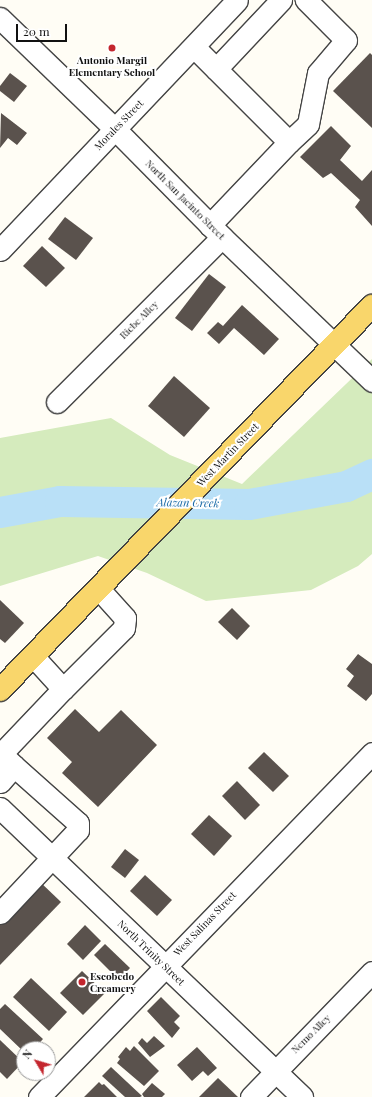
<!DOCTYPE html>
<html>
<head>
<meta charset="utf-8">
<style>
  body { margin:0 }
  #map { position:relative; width:372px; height:1097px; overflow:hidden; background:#fffdf5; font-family:"Playfair Display",serif }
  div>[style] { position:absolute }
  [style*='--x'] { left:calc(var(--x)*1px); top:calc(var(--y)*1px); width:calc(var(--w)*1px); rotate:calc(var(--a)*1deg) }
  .green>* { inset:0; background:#d5ebbd }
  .river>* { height:31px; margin:-15.5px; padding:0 15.5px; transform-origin:15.5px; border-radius:15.5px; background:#b9e0f7 }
  .building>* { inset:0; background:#5a524d }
  .roads { filter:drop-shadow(1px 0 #444) drop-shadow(-1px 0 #444) drop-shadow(0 1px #444) drop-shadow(0 -1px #444) }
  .minor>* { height:21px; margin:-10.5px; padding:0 10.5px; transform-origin:10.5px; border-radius:10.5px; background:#fff }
  .major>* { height:22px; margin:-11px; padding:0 11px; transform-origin:11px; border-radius:11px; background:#f9d66b }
  .dots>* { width:11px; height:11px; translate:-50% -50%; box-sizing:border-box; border:2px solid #fff; border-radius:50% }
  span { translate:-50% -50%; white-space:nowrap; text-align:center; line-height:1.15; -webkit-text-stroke:4px #fff; paint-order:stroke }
  .poi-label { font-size:10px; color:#111; font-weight:700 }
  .left { translate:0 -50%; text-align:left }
  .street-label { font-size:10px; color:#111 }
  .water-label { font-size:11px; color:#1768a6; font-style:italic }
  .north { position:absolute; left:16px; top:1041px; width:40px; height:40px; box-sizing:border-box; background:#fff; border:1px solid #a0a0a0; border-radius:50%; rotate:308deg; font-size:11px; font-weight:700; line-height:16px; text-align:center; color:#111 }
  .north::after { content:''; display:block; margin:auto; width:14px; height:18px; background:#c4262e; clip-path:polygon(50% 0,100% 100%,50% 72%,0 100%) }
  .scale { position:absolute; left:16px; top:24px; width:51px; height:18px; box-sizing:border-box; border:2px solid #111; border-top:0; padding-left:5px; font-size:12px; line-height:14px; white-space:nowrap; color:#111; -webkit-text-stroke:3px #fff; paint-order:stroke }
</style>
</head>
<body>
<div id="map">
  <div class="green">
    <div style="clip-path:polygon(372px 359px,372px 554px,358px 566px,311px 590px,206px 601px,147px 573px,98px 556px,0 586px,0 438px,111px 418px,170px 455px,242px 484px)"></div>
  </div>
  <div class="river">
    <div style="--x:0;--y:512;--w:61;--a:-10.4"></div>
    <div style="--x:60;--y:501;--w:189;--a:0.9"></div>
    <div style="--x:249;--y:504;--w:99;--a:-10.5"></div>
    <div style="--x:346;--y:486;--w:29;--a:-25"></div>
  </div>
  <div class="building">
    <div style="clip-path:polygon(370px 53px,372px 55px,372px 128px,333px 91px)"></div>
    <div style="clip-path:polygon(10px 73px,27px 86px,14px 102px,0 91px,0 86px)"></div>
    <div style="clip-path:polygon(1px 113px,27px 133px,17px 145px,8px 138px,0 148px)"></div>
    <div style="clip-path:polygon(331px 126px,351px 146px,340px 160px,362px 181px,372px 170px,372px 226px,355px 207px,360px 200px,331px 173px,323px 178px,300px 157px)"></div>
    <div style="clip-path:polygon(65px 217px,93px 238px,76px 260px,48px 239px)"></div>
    <div style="clip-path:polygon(42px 246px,65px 268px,46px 287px,23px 266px)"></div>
    <div style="clip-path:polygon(209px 274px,226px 287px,192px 331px,175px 318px)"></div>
    <div style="clip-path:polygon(242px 305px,279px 339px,264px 355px,234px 328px,219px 344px,207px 333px,218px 322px,223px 326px)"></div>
    <div style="clip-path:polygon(174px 376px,210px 408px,184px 437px,148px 406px)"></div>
    <div style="clip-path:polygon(0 600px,24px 623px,5px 643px,0 639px)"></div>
    <div style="clip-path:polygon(232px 608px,250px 626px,237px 640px,218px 622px)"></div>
    <div style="clip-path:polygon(358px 654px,372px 664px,372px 694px,366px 701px,347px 686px,354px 676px,346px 669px)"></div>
    <div style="clip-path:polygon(75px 709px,99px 732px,121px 710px,157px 745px,98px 807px,62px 773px,72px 762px,47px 738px)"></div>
    <div style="clip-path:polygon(264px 752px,289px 776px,273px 792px,248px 768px)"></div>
    <div style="clip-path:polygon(237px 781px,260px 805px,245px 820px,222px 796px)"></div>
    <div style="clip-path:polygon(209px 815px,232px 836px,214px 856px,191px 834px)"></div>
    <div style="clip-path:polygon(125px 849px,139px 860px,125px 878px,111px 867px)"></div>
    <div style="clip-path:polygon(145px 875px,172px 900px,157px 916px,130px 891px)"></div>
    <div style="clip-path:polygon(38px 880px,61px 902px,0 965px,0 920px)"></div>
    <div style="clip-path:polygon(85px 925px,101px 941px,83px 960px,67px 944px)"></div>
    <div style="clip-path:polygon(105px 944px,130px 968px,119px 980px,94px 955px)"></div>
    <div style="clip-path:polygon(82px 971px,105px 993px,83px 1015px,60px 993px)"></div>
    <div style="clip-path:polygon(31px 978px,67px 1012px,49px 1031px,13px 997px)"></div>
    <div style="clip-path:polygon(161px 997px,180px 1016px,174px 1022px,180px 1028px,172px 1038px,147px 1011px)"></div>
    <div style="clip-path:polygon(5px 1004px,43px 1039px,34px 1049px,24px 1049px,24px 1052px,0 1029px,0 1009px)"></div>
    <div style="clip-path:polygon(154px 1036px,165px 1046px,150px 1057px,138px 1043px,142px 1038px,147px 1043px)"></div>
    <div style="clip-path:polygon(0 1040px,23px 1062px,7px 1079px,0 1072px)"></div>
    <div style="clip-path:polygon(134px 1046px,159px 1071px,144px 1086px,117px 1063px,120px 1059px,118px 1057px,126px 1047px,130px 1051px)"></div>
    <div style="clip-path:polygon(197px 1047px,217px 1068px,208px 1076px,203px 1071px,192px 1081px,177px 1065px)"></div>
    <div style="clip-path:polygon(111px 1067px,142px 1096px,140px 1097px,125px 1097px,102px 1076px)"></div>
    <div style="clip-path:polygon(218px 1078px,238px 1097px,199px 1097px)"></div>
    <div style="clip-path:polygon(99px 1082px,102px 1085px,104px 1084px,117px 1097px,84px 1097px)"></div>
    <div style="clip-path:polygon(152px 1083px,165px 1094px,162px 1097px,144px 1097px,142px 1094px)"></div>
  </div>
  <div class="roads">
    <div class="minor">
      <div style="--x:0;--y:18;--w:160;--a:44"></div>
      <div style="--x:115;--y:129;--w:152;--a:45.3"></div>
      <div style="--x:222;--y:237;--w:208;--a:43.8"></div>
      <div style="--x:194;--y:47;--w:134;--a:45"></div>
      <div style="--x:289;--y:142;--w:115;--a:133.6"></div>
      <div style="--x:216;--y:69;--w:95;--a:-46.7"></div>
      <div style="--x:289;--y:142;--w:26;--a:-43"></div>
      <div style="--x:308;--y:124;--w:52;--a:-78.9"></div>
      <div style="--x:318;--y:73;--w:43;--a:-49.7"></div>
      <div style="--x:346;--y:40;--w:57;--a:-135"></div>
      <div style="--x:0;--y:250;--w:344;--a:-46.5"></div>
      <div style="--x:57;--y:402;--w:233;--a:-45"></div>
      <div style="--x:63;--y:689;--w:86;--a:-45"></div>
      <div style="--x:124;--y:628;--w:10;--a:-84"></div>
      <div style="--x:125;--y:618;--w:40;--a:-132"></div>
      <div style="--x:0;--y:782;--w:21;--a:-49"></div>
      <div style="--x:14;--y:766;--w:18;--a:-137"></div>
      <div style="--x:1;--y:754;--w:90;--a:-46.4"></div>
      <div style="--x:63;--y:689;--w:45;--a:-132.3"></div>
      <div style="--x:0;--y:808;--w:418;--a:43.7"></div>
      <div style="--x:0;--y:913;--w:114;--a:-46.8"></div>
      <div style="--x:78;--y:830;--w:7;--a:-90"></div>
      <div style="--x:78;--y:823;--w:86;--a:-138.3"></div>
      <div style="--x:39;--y:1097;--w:479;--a:-45.9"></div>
      <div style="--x:251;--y:1097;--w:174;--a:-45.9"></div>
    </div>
    <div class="major">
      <div style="--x:0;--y:690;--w:535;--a:-45.91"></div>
    </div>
  </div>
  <div class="dots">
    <div style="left:112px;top:48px;background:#c4262e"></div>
    <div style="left:82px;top:982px;background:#c4262e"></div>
  </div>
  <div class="poi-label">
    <span style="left:112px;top:66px">Antonio Margil<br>Elementary School</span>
    <span class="left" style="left:90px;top:982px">Escobedo<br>Creamery</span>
  </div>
  <div class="street-label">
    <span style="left:119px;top:125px;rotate:-46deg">Morales Street</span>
    <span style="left:185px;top:200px;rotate:45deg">North San Jacinto Street</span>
    <span style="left:139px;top:320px;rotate:-45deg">Riebe Alley</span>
    <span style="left:228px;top:455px;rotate:-46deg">West Martin Street</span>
    <span style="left:205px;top:924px;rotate:-46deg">West Salinas Street</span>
    <span style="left:151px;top:953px;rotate:44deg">North Trinity Street</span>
    <span style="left:311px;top:1034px;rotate:-45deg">Nemo Alley</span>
  </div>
  <div class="water-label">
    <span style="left:188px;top:503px;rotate:1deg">Alazan Creek</span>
  </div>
  <div class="north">N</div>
  <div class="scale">20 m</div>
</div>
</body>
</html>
